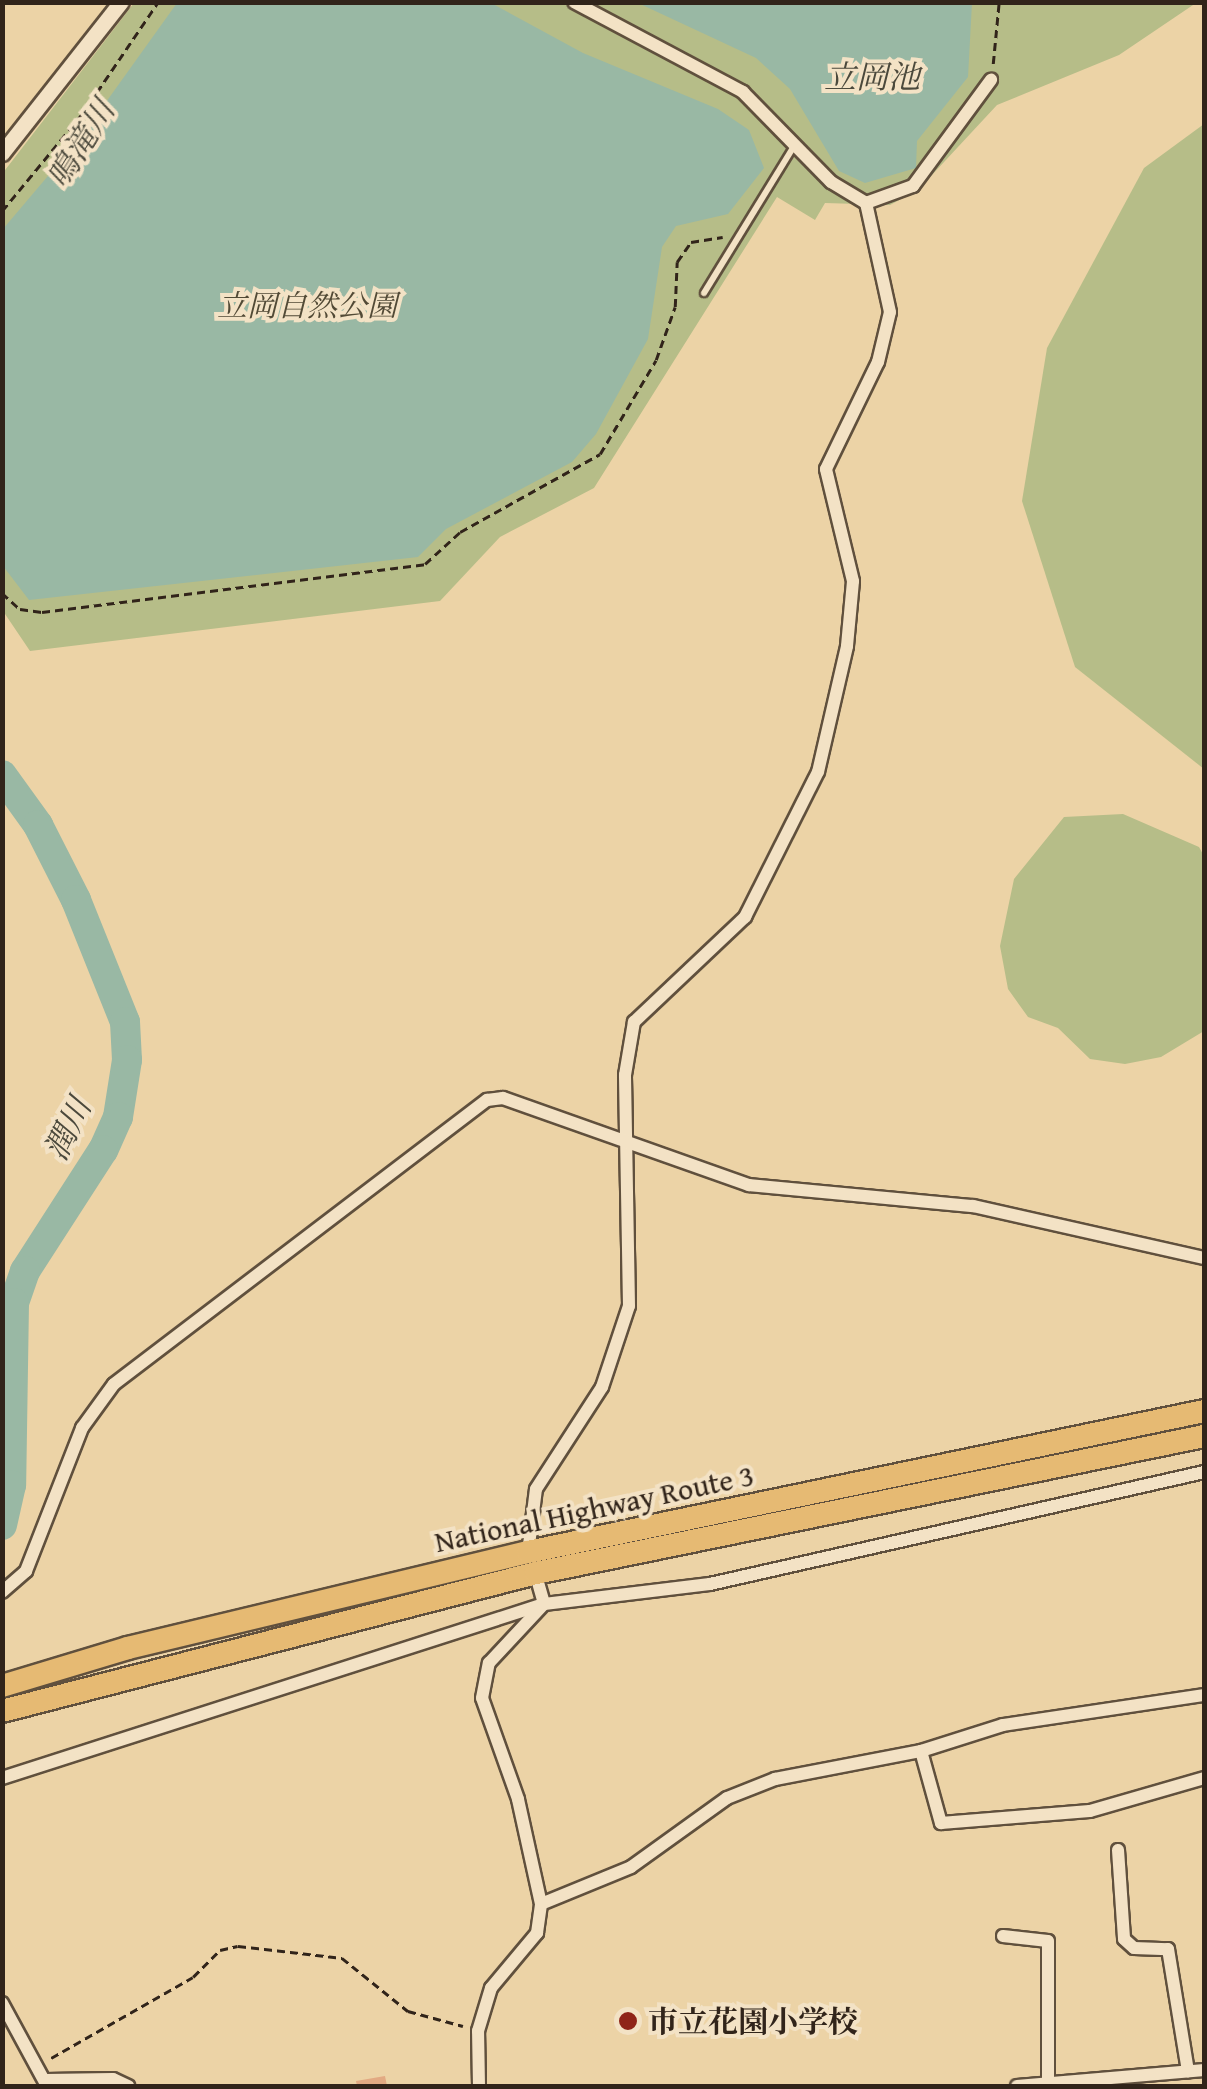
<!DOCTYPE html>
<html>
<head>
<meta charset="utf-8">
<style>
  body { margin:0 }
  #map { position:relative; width:1207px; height:2089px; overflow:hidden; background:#ecd3a6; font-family:"Gentium Book Plus","Noto Serif JP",serif }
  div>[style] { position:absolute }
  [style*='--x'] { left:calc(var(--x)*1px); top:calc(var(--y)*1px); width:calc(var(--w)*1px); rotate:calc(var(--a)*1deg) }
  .green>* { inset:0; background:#b6bd88 }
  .water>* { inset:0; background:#99b8a4 }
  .river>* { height:30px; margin:-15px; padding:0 15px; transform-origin:15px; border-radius:15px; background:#99b8a4 }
  .building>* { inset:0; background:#e2aa83 }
  .path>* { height:2.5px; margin-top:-1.25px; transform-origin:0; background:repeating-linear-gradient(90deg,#31241a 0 8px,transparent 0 13px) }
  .roads { filter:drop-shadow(2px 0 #60503d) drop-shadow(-2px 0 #60503d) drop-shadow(0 2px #60503d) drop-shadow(0 -2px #60503d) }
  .service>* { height:6px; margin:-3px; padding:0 3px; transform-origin:3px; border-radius:3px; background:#f3e2c5 }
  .minor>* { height:12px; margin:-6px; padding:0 6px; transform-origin:6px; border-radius:6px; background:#f3e2c5 }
  .tertiary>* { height:15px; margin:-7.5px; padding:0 7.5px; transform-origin:7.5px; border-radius:7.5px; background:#f3e2c5 }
  .trunk>* { height:22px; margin:-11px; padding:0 11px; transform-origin:11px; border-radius:11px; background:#e6ba73 }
  .dots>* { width:28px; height:28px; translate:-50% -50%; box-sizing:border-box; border:5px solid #f3e2c5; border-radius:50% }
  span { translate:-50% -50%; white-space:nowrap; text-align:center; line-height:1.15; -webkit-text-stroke:8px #f3e2c5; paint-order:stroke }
  .park-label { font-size:30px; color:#524a36; font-style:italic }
  .street-label { font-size:30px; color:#31241a }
  .poi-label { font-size:30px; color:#31241a; font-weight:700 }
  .left { translate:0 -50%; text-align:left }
  .water-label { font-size:32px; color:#4b493c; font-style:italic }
  .frame { position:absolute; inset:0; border:5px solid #31241a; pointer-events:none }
</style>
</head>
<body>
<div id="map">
  <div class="green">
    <div style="clip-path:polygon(134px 3px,1196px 3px,1119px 55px,997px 105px,918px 190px,890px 205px,825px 203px,815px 220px,777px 197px,594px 488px,500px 537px,440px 601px,30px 651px,3px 611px,2px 174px)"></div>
    <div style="clip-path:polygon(1204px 124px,1204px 769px,1075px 667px,1022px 501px,1047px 348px,1144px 168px)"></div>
    <div style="clip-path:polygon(1123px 814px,1199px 847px,1204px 856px,1204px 1031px,1161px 1057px,1125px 1064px,1090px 1059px,1058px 1028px,1028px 1017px,1008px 989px,1000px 946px,1014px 879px,1064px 817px)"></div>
  </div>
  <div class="water">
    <div style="clip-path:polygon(177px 3px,491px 3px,583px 53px,718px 109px,749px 130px,764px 168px,728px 214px,676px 226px,662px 247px,648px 339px,596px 434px,572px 462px,446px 529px,418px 557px,29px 600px,3px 566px,3px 229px,81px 137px)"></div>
    <div style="clip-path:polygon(638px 3px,972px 3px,968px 77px,917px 141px,916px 168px,865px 183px,839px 171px,790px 89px,756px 58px)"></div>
  </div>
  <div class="river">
    <div style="--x:2;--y:775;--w:62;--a:54.2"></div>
    <div style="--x:38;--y:825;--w:84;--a:63.1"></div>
    <div style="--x:76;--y:900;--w:131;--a:68.1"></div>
    <div style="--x:125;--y:1022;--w:38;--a:87"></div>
    <div style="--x:127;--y:1060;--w:58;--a:99"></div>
    <div style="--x:118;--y:1117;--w:36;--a:114"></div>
    <div style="--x:103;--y:1150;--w:144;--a:122.8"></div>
    <div style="--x:25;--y:1271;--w:34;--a:109"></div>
    <div style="--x:14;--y:1303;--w:182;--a:90.9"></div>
    <div style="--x:11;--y:1485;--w:41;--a:102.7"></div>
  </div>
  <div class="building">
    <div style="clip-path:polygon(385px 2076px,387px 2086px,357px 2086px,356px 2081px)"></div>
  </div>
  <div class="path">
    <div style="--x:993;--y:64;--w:62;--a:-84.5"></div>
    <div style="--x:2;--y:211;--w:126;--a:-50.5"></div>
    <div style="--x:82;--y:114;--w:135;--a:-55.8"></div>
    <div style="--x:2;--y:593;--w:24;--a:42"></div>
    <div style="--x:20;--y:609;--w:22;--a:8"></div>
    <div style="--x:42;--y:612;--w:386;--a:-7.1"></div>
    <div style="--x:425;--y:564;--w:47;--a:-42.4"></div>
    <div style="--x:460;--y:532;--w:160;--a:-29.1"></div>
    <div style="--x:600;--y:454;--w:109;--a:-59.2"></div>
    <div style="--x:656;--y:360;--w:56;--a:-70.3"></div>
    <div style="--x:675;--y:307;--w:45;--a:-87.5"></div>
    <div style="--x:677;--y:262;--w:24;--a:-55"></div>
    <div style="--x:691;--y:242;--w:32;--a:-9"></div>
    <div style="--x:51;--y:2058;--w:163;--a:-29.7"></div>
    <div style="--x:193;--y:1977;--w:38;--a:-45"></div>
    <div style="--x:220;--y:1950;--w:18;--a:-13"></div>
    <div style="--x:238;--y:1946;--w:105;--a:6.6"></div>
    <div style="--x:342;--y:1958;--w:85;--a:38.8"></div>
    <div style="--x:408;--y:2011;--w:57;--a:15.3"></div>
  </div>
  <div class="roads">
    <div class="service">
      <div style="--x:704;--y:293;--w:172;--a:-58.5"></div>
    </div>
    <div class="minor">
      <div style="--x:866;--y:203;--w:50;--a:-19.9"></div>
      <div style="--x:913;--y:186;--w:132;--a:-53.7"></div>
      <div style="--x:528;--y:1553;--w:64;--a:-82.9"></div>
      <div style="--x:536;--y:1489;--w:121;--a:-57.1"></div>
      <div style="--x:602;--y:1387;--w:85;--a:-71.6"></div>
      <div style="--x:629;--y:1306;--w:231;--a:-91"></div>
      <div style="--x:625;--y:1075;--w:54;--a:-80.4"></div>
      <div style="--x:634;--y:1022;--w:153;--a:-43.4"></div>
      <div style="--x:745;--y:917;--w:162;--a:-63.3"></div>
      <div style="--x:818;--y:772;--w:129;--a:-77"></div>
      <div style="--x:847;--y:646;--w:65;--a:-84.7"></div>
      <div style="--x:853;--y:581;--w:115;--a:-103.6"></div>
      <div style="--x:826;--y:469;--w:119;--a:-64.1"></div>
      <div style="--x:878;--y:362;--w:51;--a:-76.5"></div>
      <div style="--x:890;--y:312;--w:112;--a:-102.4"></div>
      <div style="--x:866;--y:203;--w:41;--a:-149"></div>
      <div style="--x:831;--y:182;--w:126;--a:-134.4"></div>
      <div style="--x:743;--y:92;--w:191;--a:-152"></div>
      <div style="--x:535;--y:1572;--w:33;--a:74"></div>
      <div style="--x:2;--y:1592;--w:32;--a:-41"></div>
      <div style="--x:26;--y:1571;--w:154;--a:-68.6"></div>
      <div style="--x:82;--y:1428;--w:54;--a:-54"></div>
      <div style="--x:114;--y:1384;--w:469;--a:-37.3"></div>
      <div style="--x:487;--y:1100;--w:16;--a:-7"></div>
      <div style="--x:503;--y:1098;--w:261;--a:19.5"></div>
      <div style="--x:749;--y:1185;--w:225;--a:5.4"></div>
      <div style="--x:973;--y:1206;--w:237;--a:12.7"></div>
      <div style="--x:921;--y:1751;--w:75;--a:74.5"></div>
      <div style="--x:941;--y:1823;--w:149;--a:-4.6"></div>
      <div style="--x:1090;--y:1811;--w:119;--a:-16.1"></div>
      <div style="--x:2;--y:1778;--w:569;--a:-17.8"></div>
      <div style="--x:544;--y:1604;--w:167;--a:-6.9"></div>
      <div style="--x:710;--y:1584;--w:507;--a:-12.77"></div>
      <div style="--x:1118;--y:1850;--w:89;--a:86.1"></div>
      <div style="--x:1124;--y:1939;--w:13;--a:42"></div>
      <div style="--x:1134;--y:1948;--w:34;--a:2"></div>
      <div style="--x:1168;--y:1949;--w:124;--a:80.7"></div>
      <div style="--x:541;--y:1904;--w:97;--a:-22.3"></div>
      <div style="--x:631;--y:1867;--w:118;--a:-35.7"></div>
      <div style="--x:727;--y:1798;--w:52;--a:-21.6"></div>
      <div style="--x:775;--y:1779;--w:149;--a:-10.9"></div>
      <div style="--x:921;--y:1751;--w:86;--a:-17.6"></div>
      <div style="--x:1003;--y:1725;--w:203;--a:-8.5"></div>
      <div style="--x:1003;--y:1936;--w:45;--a:6.3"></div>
      <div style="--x:1048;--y:1941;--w:141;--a:90"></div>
      <div style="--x:2;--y:2003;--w:94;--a:61.5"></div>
      <div style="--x:46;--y:2080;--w:67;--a:-0.9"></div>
      <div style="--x:113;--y:2079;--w:17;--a:25"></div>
      <div style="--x:479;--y:2086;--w:55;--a:-91"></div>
      <div style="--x:478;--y:2031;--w:45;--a:-73.2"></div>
      <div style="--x:491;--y:1988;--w:72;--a:-50.1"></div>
      <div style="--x:537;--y:1933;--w:29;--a:-82"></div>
      <div style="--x:541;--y:1904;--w:107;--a:-102.4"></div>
      <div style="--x:518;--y:1799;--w:107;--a:-109.6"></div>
      <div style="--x:482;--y:1698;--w:36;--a:-79"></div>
      <div style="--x:489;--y:1663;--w:81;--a:-47"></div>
      <div style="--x:1017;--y:2086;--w:188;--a:-4.9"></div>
    </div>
    <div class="tertiary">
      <div style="--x:2;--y:153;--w:192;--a:-51.8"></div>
    </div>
    <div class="trunk">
      <div style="--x:2;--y:1686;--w:132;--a:-16.8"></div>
      <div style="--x:128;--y:1648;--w:411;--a:-13.5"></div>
      <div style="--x:528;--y:1552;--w:691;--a:-11.78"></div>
      <div style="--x:2;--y:1711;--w:552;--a:-14.49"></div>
      <div style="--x:536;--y:1573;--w:682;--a:-11.59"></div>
    </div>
  </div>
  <div class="dots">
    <div style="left:628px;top:2021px;background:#8f2418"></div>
  </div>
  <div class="park-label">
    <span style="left:307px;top:305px">立岡自然公園</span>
  </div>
  <div class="street-label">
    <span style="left:594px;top:1508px;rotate:-12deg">National Highway Route 3</span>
  </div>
  <div class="poi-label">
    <span class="left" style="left:648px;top:2021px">市立花園小学校</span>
  </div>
  <div class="water-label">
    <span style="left:872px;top:77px">立岡池</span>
    <span style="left:81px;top:144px;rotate:-58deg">鳴滝川</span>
    <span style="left:68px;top:1129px;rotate:-64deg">潤川</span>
  </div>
  <div class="frame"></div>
</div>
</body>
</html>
